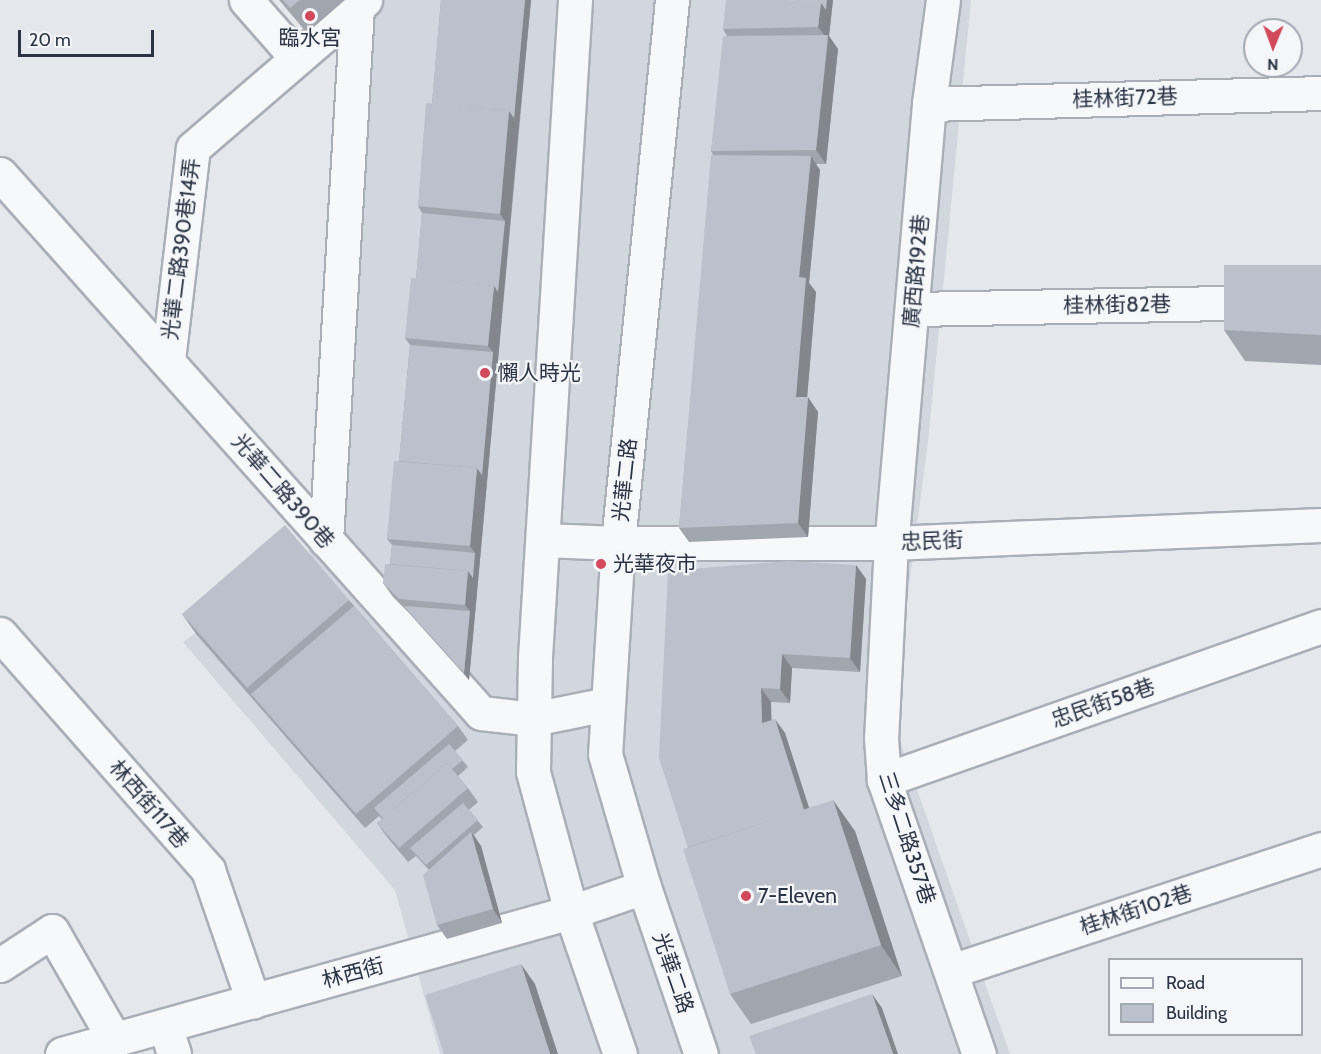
<!DOCTYPE html>
<html>
<head>
<meta charset="utf-8">
<style>
  body { margin:0 }
  #map { position:relative; width:1321px; height:1054px; overflow:hidden; background:#e4e7ec; font-family:Cabin,"Noto Sans TC",sans-serif }
  div>[style] { position:absolute }
  [style*='--x'] { left:calc(var(--x)*1px); top:calc(var(--y)*1px); width:calc(var(--w)*1px); rotate:calc(var(--a)*1deg) }
  .built>* { inset:0; background:#d2d6de }
  .roads { filter:drop-shadow(2px 0 #a9aeb7) drop-shadow(-2px 0 #a9aeb7) drop-shadow(0 2px #a9aeb7) drop-shadow(0 -2px #a9aeb7) }
  .minor>* { height:33px; margin:-16.5px; padding:0 16.5px; transform-origin:16.5px; border-radius:16.5px; background:#f7f8fa }
  .tertiary>* { height:33px; margin:-16.5px; padding:0 16.5px; transform-origin:16.5px; border-radius:16.5px; background:#f7f8fa }
  .wall>* { inset:0; background:#a1a5ae }
  .shaded-wall>* { inset:0; background:#83868d }
  .building>* { inset:0; background:#bbc0ca }
  .dots>* { width:16px; height:16px; translate:-50% -50%; box-sizing:border-box; border:3px solid #f4f6f9; border-radius:50% }
  span { translate:-50% -50%; white-space:nowrap; text-align:center; line-height:1.15; -webkit-text-stroke:4.5px #f4f6f9; paint-order:stroke }
  .poi-label { font-size:21px; color:#2b3445 }
  .left { translate:0 -50%; text-align:left }
  .street-label { font-size:21px; color:#2b3445 }
  .legend { position:absolute; left:1108px; top:958px; width:195px; height:78px; box-sizing:border-box; background:#f4f6f9; border:2px solid #a4a8b1; margin:0; padding:8px 10px; list-style:none; font-size:18px; color:#2b3445 }
  .legend li { display:flex; align-items:center; gap:12px; height:30px }
  .legend b { width:30px; border:2px solid #a4a8b1 }
  .north { position:absolute; left:1243px; top:18px; width:60px; height:60px; box-sizing:border-box; background:#f4f6f9; border:2px solid #a4a8b1; border-radius:50%; rotate:181deg; font-size:16px; font-weight:700; line-height:24px; text-align:center; color:#2b3445 }
  .north::after { content:''; display:block; margin:auto; width:21px; height:27px; background:#d1495b; clip-path:polygon(50% 0,100% 100%,50% 72%,0 100%) }
  .scale { position:absolute; left:18px; top:30px; width:136px; height:27px; box-sizing:border-box; border:3px solid #2b3445; border-top:0; padding-left:8px; font-size:18px; line-height:21px; white-space:nowrap; color:#2b3445; -webkit-text-stroke:4px #f4f6f9; paint-order:stroke }
</style>
</head>
<body>
<div id="map">
  <div class="built">
    <div style="clip-path:polygon(374px 0,971px 0,928px 442px,907px 601px,897px 733px,1010px 1054px,440px 1054px,395px 890px,183px 642px,341px 527px,366px 8px)"></div>
  </div>
  <div class="roads">
    <div class="minor">
      <div style="--x:246;--y:0;--w:76;--a:48.7"></div>
      <div style="--x:943;--y:0;--w:105;--a:97.7"></div>
      <div style="--x:929;--y:104;--w:441;--a:94.9"></div>
      <div style="--x:891;--y:543;--w:195;--a:92.9"></div>
      <div style="--x:881;--y:738;--w:42;--a:85.9"></div>
      <div style="--x:884;--y:780;--w:290;--a:70.9"></div>
      <div style="--x:929;--y:104;--w:392;--a:-1.6"></div>
      <div style="--x:0;--y:174;--w:722;--a:48.25"></div>
      <div style="--x:481;--y:713;--w:52;--a:6.6"></div>
      <div style="--x:533;--y:719;--w:76;--a:-11.5"></div>
      <div style="--x:913;--y:309;--w:408;--a:-1.1"></div>
      <div style="--x:168;--y:360;--w:213;--a:-83.3"></div>
      <div style="--x:193;--y:148;--w:227;--a:-40.7"></div>
      <div style="--x:326;--y:540;--w:533;--a:-86.67"></div>
      <div style="--x:543;--y:540;--w:75;--a:2.3"></div>
      <div style="--x:618;--y:543;--w:273;--a:0"></div>
      <div style="--x:891;--y:543;--w:430;--a:-2.4"></div>
      <div style="--x:0;--y:634;--w:315;--a:48.6"></div>
      <div style="--x:208;--y:870;--w:139;--a:71"></div>
      <div style="--x:884;--y:780;--w:463;--a:-19.4"></div>
      <div style="--x:0;--y:965;--w:62;--a:-33.2"></div>
      <div style="--x:52;--y:931;--w:125;--a:60.1"></div>
      <div style="--x:951;--y:971;--w:390;--a:-18.2"></div>
      <div style="--x:165;--y:1026;--w:29;--a:72"></div>
      <div style="--x:62;--y:1054;--w:528;--a:-15.59"></div>
      <div style="--x:571;--y:912;--w:77;--a:-18.9"></div>
    </div>
    <div class="tertiary">
      <div style="--x:575;--y:0;--w:659;--a:93.48"></div>
      <div style="--x:535;--y:658;--w:114;--a:91"></div>
      <div style="--x:533;--y:772;--w:145;--a:74.8"></div>
      <div style="--x:571;--y:912;--w:150;--a:71"></div>
      <div style="--x:672;--y:0;--w:546;--a:95.68"></div>
      <div style="--x:618;--y:543;--w:211;--a:93.5"></div>
      <div style="--x:605;--y:754;--w:139;--a:73.7"></div>
      <div style="--x:644;--y:887;--w:176;--a:71.2"></div>
    </div>
  </div>
  <div class="wall">
    <div style="clip-path:polygon(279px 0,345px 0,307px 33px)"></div>
    <div style="clip-path:polygon(441px 0,531px 0,469px 680px,409px 613px,393px 597px,383px 583px,390px 564px,392px 545px,387px 539px,399px 461px,410px 345px,405px 338px,416px 279px,422px 213px,418px 206px,432px 104px)"></div>
    <div style="clip-path:polygon(833px 0,829px 36px,838px 49px,826px 164px,816px 164px,820px 170px,809px 283px,816px 292px,807px 397px,818px 412px,808px 537px,689px 542px,679px 528px,713px 155px,711px 151px,727px 36px,723px 29px)"></div>
    <div style="clip-path:polygon(1321px 265px,1321px 365px,1245px 361px,1224px 330px)"></div>
    <div style="clip-path:polygon(856px 565px,866px 579px,860px 672px,792px 668px,790px 703px,771px 702px,771px 720px,785px 733px,809px 808px,855px 831px,902px 976px,751px 1024px,730px 994px,688px 847px,659px 757px)"></div>
    <div style="clip-path:polygon(349px 600px,458px 726px,468px 740px,455px 751px,468px 767px,458px 776px,468px 788px,478px 802px,469px 810px,483px 827px,474px 835px,481px 846px,502px 923px,447px 939px,437px 925px,429px 870px,416px 856px,408px 862px,387px 837px,377px 823px,382px 819px,379px 816px,365px 828px,196px 634px,182px 614px)"></div>
  </div>
  <div class="shaded-wall">
    <div style="clip-path:polygon(525px 0,531px 0,519px 125px,514px 118px)"></div>
    <div style="clip-path:polygon(827px 0,833px 0,829px 36px,838px 49px,826px 164px,816px 150px,828px 40px,818px 27px,821px 3px)"></div>
    <div style="clip-path:polygon(509px 111px,519px 125px,487px 482px,482px 475px,493px 352px,488px 346px,494px 286px,505px 221px,500px 214px)"></div>
    <div style="clip-path:polygon(811px 156px,820px 170px,809px 283px,816px 292px,806px 411px,796px 397px,799px 277px)"></div>
    <div style="clip-path:polygon(808px 397px,818px 412px,808px 537px,798px 523px)"></div>
    <div style="clip-path:polygon(477px 468px,487px 482px,480px 560px,470px 546px)"></div>
    <div style="clip-path:polygon(475px 553px,480px 560px,469px 680px,464px 673px,470px 611px,465px 605px,468px 571px)"></div>
    <div style="clip-path:polygon(856px 565px,866px 579px,860px 672px,850px 658px)"></div>
    <div style="clip-path:polygon(782px 654px,792px 668px,790px 703px,780px 689px)"></div>
    <div style="clip-path:polygon(761px 688px,771px 702px,772px 738px,762px 723px)"></div>
    <div style="clip-path:polygon(775px 719px,785px 733px,820px 842px,810px 828px)"></div>
    <div style="clip-path:polygon(833px 800px,855px 831px,902px 976px,881px 945px)"></div>
    <div style="clip-path:polygon(471px 832px,481px 846px,502px 923px,493px 909px)"></div>
    <div style="clip-path:polygon(521px 964px,535px 984px,558px 1054px,550px 1054px)"></div>
    <div style="clip-path:polygon(872px 994px,882px 1008px,898px 1054px,893px 1054px)"></div>
  </div>
  <div class="building">
    <div style="clip-path:polygon(283px 0,300px 0,290px 8px)"></div>
    <div style="clip-path:polygon(441px 0,525px 0,514px 118px,509px 111px,432px 104px)"></div>
    <div style="clip-path:polygon(726px 0,788px 0,821px 3px,818px 27px,723px 29px)"></div>
    <div style="clip-path:polygon(788px 0,827px 0,826px 10px,821px 3px)"></div>
    <div style="clip-path:polygon(828px 35px,816px 150px,711px 151px,723px 36px)"></div>
    <div style="clip-path:polygon(426px 103px,509px 111px,500px 214px,418px 206px)"></div>
    <div style="clip-path:polygon(711px 155px,811px 156px,799px 277px,806px 278px,796px 397px,808px 397px,798px 523px,679px 528px)"></div>
    <div style="clip-path:polygon(422px 213px,505px 221px,498px 292px,494px 286px,416px 279px)"></div>
    <div style="clip-path:polygon(1224px 265px,1321px 265px,1321px 335px,1224px 330px)"></div>
    <div style="clip-path:polygon(411px 278px,494px 286px,488px 346px,405px 338px)"></div>
    <div style="clip-path:polygon(410px 345px,493px 352px,482px 475px,477px 468px,399px 461px)"></div>
    <div style="clip-path:polygon(394px 461px,477px 468px,470px 546px,387px 539px)"></div>
    <div style="clip-path:polygon(285px 525px,349px 600px,247px 688px,182px 614px)"></div>
    <div style="clip-path:polygon(392px 545px,475px 553px,473px 578px,468px 571px,390px 564px)"></div>
    <div style="clip-path:polygon(788px 561px,856px 565px,850px 658px,782px 654px,780px 689px,761px 688px,762px 723px,775px 719px,804px 810px,688px 847px,659px 757px,668px 571px)"></div>
    <div style="clip-path:polygon(385px 564px,468px 571px,465px 605px,399px 599px,383px 583px)"></div>
    <div style="clip-path:polygon(354px 606px,458px 726px,356px 814px,251px 694px)"></div>
    <div style="clip-path:polygon(404px 606px,470px 611px,464px 673px)"></div>
    <div style="clip-path:polygon(449px 744px,463px 760px,452px 769px,447px 763px,383px 818px,374px 808px)"></div>
    <div style="clip-path:polygon(447px 763px,468px 788px,399px 848px,377px 823px)"></div>
    <div style="clip-path:polygon(833px 800px,881px 945px,730px 994px,683px 849px)"></div>
    <div style="clip-path:polygon(463px 803px,478px 820px,426px 865px,410px 848px)"></div>
    <div style="clip-path:polygon(471px 832px,493px 909px,437px 925px,423px 875px)"></div>
    <div style="clip-path:polygon(521px 964px,550px 1054px,444px 1054px,425px 995px)"></div>
    <div style="clip-path:polygon(872px 994px,893px 1054px,756px 1054px,749px 1036px)"></div>
  </div>
  <div class="dots">
    <div style="left:310px;top:16px;background:#d1495b"></div>
    <div style="left:485px;top:373px;background:#d1495b"></div>
    <div style="left:601px;top:564px;background:#d1495b"></div>
    <div style="left:746px;top:896px;background:#d1495b"></div>
  </div>
  <div class="poi-label">
    <span style="left:310px;top:38px">臨水宮</span>
    <span class="left" style="left:497px;top:373px">懶人時光</span>
    <span class="left" style="left:613px;top:564px">光華夜市</span>
    <span class="left" style="left:758px;top:896px">7-Eleven</span>
  </div>
  <div class="street-label">
    <span style="left:1125px;top:98px;rotate:-2deg">桂林街72巷</span>
    <span style="left:181px;top:249px;rotate:-83deg">光華二路390巷14弄</span>
    <span style="left:916px;top:271px;rotate:-85deg">廣西路192巷</span>
    <span style="left:1117px;top:305px;rotate:-1deg">桂林街82巷</span>
    <span style="left:625px;top:480px;rotate:-84deg">光華二路</span>
    <span style="left:283px;top:491px;rotate:49deg">光華二路390巷</span>
    <span style="left:932px;top:541px;rotate:-2deg">忠民街</span>
    <span style="left:1103px;top:703px;rotate:-19deg">忠民街58巷</span>
    <span style="left:149px;top:804px;rotate:49deg">林西街117巷</span>
    <span style="left:907px;top:838px;rotate:72deg">三多二路357巷</span>
    <span style="left:1136px;top:910px;rotate:-18deg">桂林街102巷</span>
    <span style="left:353px;top:973px;rotate:-15deg">林西街</span>
    <span style="left:673px;top:973px;rotate:71deg">光華二路</span>
  </div>
  <ul class="legend">
  <li><b style="height:8px;background:#f7f8fa"></b>Road</li>
  <li><b style="height:16px;background:#bbc0ca"></b>Building</li>
  </ul>
  <div class="north">N</div>
  <div class="scale">20 m</div>
</div>
</body>
</html>
